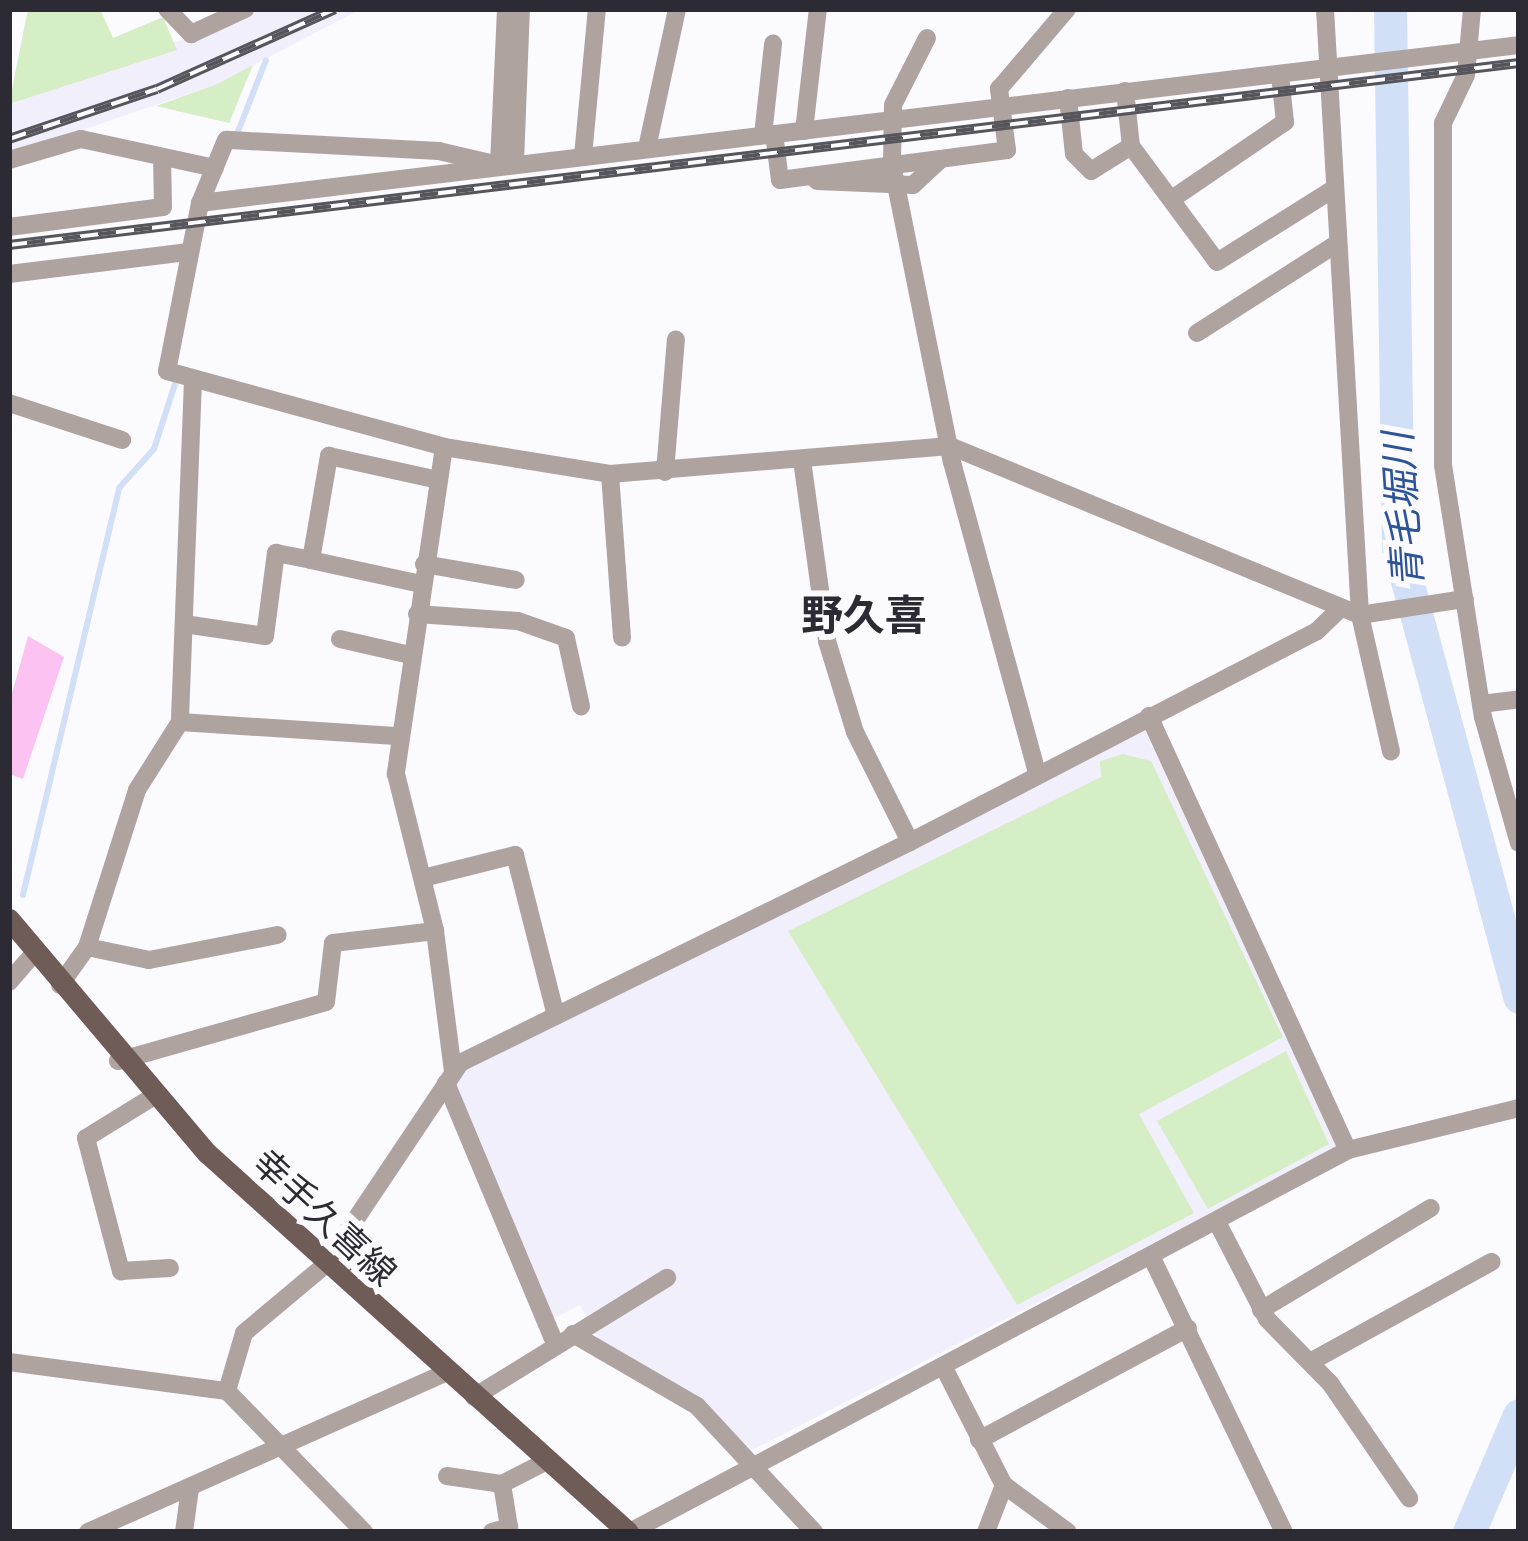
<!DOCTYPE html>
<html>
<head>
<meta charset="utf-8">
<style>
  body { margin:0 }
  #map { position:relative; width:1528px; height:1541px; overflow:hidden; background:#fbfaff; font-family:Ubuntu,"Noto Sans JP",sans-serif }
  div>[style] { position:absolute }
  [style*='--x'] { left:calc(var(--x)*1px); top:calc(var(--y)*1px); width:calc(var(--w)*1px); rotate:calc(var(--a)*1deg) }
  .built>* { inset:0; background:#f1effc }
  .green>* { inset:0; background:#d6eec6 }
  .stream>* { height:6px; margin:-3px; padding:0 3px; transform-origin:3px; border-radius:3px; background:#d1e0f7 }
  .river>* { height:33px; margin:-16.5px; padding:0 16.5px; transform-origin:16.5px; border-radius:16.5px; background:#d1e0f7 }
  .building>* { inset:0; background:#fcc2f1 }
  .minor>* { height:18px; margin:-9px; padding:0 9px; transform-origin:9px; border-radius:9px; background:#afa3a0 }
  .major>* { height:21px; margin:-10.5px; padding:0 10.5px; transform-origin:10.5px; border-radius:10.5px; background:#6f5c57 }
  .rail>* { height:10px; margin-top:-5px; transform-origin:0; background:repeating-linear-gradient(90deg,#fbfaff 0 18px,#56555c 0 36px); box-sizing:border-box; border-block:3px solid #56555c }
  span { translate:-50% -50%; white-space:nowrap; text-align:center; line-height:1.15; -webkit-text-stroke:12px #fbfaff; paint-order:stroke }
  .street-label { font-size:36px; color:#2c2b33 }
  .water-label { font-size:39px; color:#2c5497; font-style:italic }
  .quarter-label { font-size:42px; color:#2c2b33; font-weight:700 }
  .frame { position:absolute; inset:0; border:12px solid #2c2b33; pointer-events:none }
</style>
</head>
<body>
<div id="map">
  <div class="built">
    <div style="clip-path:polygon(361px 9px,217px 84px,9px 155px,9px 104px,262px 10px)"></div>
    <div style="clip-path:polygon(1144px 729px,1338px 1147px,753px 1450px,600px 1342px,580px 1305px,552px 1319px,453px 1082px,476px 1059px)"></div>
  </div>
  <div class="green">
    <div style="clip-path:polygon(28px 9px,100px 9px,113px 38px,163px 17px,177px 50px,9px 104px)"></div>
    <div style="clip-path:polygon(253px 65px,229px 123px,156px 106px,217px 84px)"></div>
    <div style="clip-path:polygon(1123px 754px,1151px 761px,1283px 1037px,1139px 1114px,1194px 1213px,1017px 1305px,788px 931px,1101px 777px,1100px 761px)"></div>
    <div style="clip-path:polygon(1286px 1051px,1329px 1144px,1208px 1209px,1157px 1121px)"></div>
  </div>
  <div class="stream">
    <div style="--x:237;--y:134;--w:79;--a:-68.6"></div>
    <div style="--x:23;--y:895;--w:418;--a:-76.7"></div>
    <div style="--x:119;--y:488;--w:52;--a:-48.1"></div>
    <div style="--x:154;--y:449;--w:68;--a:-72.1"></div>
  </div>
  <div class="river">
    <div style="--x:1390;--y:9;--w:538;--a:89.15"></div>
    <div style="--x:1398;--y:547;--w:466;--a:74.9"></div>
    <div style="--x:1469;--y:1532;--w:127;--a:-66.9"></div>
  </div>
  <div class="building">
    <div style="clip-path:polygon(28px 636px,64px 657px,23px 779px,9px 774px,9px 704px)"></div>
  </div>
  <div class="minor">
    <div style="--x:167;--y:9;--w:35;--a:46"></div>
    <div style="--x:191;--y:34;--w:60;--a:-24.8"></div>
    <div style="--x:506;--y:9;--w:156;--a:92.6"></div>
    <div style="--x:499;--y:165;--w:62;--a:-166.9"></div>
    <div style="--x:439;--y:151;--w:213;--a:-177"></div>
    <div style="--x:226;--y:140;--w:68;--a:112.4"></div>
    <div style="--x:200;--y:203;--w:171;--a:101.1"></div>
    <div style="--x:167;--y:371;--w:287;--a:15.3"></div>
    <div style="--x:444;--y:447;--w:168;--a:9.2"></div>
    <div style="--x:610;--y:474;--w:341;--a:-4.7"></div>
    <div style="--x:950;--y:446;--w:443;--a:22.4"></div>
    <div style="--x:1360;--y:615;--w:106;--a:-8.7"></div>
    <div style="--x:1325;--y:9;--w:607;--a:86.69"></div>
    <div style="--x:1360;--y:615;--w:140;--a:77.2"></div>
    <div style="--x:1472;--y:9;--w:66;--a:95.2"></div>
    <div style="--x:1466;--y:75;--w:53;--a:115.6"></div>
    <div style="--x:1443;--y:123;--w:342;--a:90"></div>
    <div style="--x:1443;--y:465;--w:255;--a:81"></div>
    <div style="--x:1483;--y:717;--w:131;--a:74.1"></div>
    <div style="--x:927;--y:38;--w:75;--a:116.9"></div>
    <div style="--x:893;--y:105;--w:60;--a:91"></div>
    <div style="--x:892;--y:165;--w:303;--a:78.6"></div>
    <div style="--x:952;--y:462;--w:322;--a:74.7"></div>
    <div style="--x:1125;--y:91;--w:55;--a:83.8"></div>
    <div style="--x:1131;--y:146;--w:144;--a:53.4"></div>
    <div style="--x:1217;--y:262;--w:139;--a:-32.1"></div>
    <div style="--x:1068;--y:98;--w:56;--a:83.9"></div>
    <div style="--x:1074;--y:154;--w:24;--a:45"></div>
    <div style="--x:1091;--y:171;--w:47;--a:-32"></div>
    <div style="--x:804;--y:131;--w:123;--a:-83.5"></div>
    <div style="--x:774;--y:134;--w:46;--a:82.6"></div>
    <div style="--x:780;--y:180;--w:229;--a:-7.5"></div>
    <div style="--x:1007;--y:150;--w:62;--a:-97.5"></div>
    <div style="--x:999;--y:89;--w:105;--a:-49.6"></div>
    <div style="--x:763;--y:135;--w:92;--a:-83.7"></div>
    <div style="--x:647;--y:148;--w:142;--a:-77.8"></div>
    <div style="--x:583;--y:156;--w:148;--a:-84.6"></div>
    <div style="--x:9;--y:160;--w:75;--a:-16.3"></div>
    <div style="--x:81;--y:139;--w:137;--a:12.2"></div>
    <div style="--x:515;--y:163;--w:154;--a:-87.8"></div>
    <div style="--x:817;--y:181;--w:96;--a:2.4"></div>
    <div style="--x:913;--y:185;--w:38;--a:-43"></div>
    <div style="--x:1172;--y:199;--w:137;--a:-34.3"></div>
    <div style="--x:1285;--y:122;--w:47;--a:-96.1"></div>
    <div style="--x:200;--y:203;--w:1328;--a:-6.83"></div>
    <div style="--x:9;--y:227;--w:155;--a:-7.4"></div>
    <div style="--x:163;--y:207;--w:50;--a:-91.1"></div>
    <div style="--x:9;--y:274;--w:181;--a:-7"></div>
    <div style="--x:1197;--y:333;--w:167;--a:-32.6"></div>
    <div style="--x:193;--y:380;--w:342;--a:92.2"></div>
    <div style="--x:180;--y:722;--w:216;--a:3.7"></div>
    <div style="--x:9;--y:403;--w:119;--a:18.1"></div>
    <div style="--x:444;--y:447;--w:331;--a:98.4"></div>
    <div style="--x:396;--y:774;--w:162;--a:76"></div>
    <div style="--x:435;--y:931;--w:142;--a:82.7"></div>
    <div style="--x:802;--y:460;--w:183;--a:82.1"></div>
    <div style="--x:827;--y:641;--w:95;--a:72.9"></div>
    <div style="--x:855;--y:732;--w:123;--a:63.4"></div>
    <div style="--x:665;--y:472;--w:133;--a:-85.3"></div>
    <div style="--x:610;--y:474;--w:164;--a:85.8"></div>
    <div style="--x:424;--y:564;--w:93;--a:9.9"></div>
    <div style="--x:421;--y:584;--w:113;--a:-167.7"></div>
    <div style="--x:311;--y:560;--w:106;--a:-80.2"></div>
    <div style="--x:329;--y:456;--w:112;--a:12.4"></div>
    <div style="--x:417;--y:614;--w:101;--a:4"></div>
    <div style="--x:518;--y:621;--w:51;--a:19.5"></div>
    <div style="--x:566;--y:638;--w:70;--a:77.6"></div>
    <div style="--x:184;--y:624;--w:82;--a:8.4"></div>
    <div style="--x:265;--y:636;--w:84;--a:-82.5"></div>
    <div style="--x:276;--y:553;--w:36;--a:11"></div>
    <div style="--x:340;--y:639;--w:72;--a:12.9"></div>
    <div style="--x:1481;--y:704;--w:38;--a:-7"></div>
    <div style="--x:1149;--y:716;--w:477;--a:65.4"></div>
    <div style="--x:423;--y:878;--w:95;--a:-14"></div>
    <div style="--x:515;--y:855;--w:166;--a:75.7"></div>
    <div style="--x:87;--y:947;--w:63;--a:11.8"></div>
    <div style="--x:149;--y:960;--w:131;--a:-11"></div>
    <div style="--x:9;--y:982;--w:38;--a:-49"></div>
    <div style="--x:60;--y:985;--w:47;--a:-54.6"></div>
    <div style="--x:87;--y:947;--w:165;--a:-72.3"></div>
    <div style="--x:137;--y:790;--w:80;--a:-57.7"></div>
    <div style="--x:118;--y:1061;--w:216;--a:-15.8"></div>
    <div style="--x:326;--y:1002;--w:59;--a:-83.2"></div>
    <div style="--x:333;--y:943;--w:103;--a:-6.7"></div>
    <div style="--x:446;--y:1083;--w:283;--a:67.3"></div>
    <div style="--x:151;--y:1098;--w:76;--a:148.4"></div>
    <div style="--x:86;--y:1138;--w:138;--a:75.3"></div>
    <div style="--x:121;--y:1271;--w:49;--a:-3.5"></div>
    <div style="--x:1217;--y:1222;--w:109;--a:62.7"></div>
    <div style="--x:1267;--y:1319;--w:90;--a:45.5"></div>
    <div style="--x:1330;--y:1383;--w:140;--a:55.5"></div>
    <div style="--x:1151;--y:1256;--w:306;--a:64.3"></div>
    <div style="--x:1261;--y:1310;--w:198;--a:-31"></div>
    <div style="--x:573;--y:1334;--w:143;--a:30.1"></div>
    <div style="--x:697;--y:1406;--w:172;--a:47.1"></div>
    <div style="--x:1312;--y:1361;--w:205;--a:-28.9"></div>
    <div style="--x:9;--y:1362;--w:220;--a:7.6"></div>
    <div style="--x:227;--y:1391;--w:197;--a:45.8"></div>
    <div style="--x:943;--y:1366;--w:134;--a:62.9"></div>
    <div style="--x:1004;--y:1485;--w:79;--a:36.3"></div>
    <div style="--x:227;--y:1391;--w:60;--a:-73.7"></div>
    <div style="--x:244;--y:1333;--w:106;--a:-40"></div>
    <div style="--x:325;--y:1265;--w:243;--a:-56.2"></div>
    <div style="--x:460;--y:1063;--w:501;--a:-26.16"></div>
    <div style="--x:910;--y:842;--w:458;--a:-27.4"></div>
    <div style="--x:1317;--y:631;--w:33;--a:-44"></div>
    <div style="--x:474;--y:1397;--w:227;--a:-31.7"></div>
    <div style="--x:979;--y:1440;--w:237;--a:-28.2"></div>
    <div style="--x:447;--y:1476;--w:56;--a:8.3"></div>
    <div style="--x:88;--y:1532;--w:393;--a:-24"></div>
    <div style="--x:184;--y:1532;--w:44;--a:-82.2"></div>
    <div style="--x:492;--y:1532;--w:18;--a:-16"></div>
    <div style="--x:509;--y:1527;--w:44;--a:-99.2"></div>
    <div style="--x:502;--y:1484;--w:51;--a:-27.1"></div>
    <div style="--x:630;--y:1532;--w:813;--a:-28.01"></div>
    <div style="--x:1348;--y:1150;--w:176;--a:-13.8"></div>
    <div style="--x:986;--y:1532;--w:50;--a:-69"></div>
  </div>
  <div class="major">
    <div style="--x:9;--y:919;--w:307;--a:49.8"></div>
    <div style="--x:207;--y:1153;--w:566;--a:41.99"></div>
  </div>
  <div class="rail">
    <div style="--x:9;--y:139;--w:156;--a:-18.7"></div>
    <div style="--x:157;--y:89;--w:195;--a:-24.2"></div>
    <div style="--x:9;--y:245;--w:1521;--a:-6.87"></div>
  </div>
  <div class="street-label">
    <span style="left:325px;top:1217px;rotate:43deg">幸手久喜線</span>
  </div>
  <div class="water-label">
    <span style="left:1403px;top:510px;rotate:-94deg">青毛堀川</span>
  </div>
  <div class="quarter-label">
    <span style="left:864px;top:615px">野久喜</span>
  </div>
  <div class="frame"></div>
</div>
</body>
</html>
